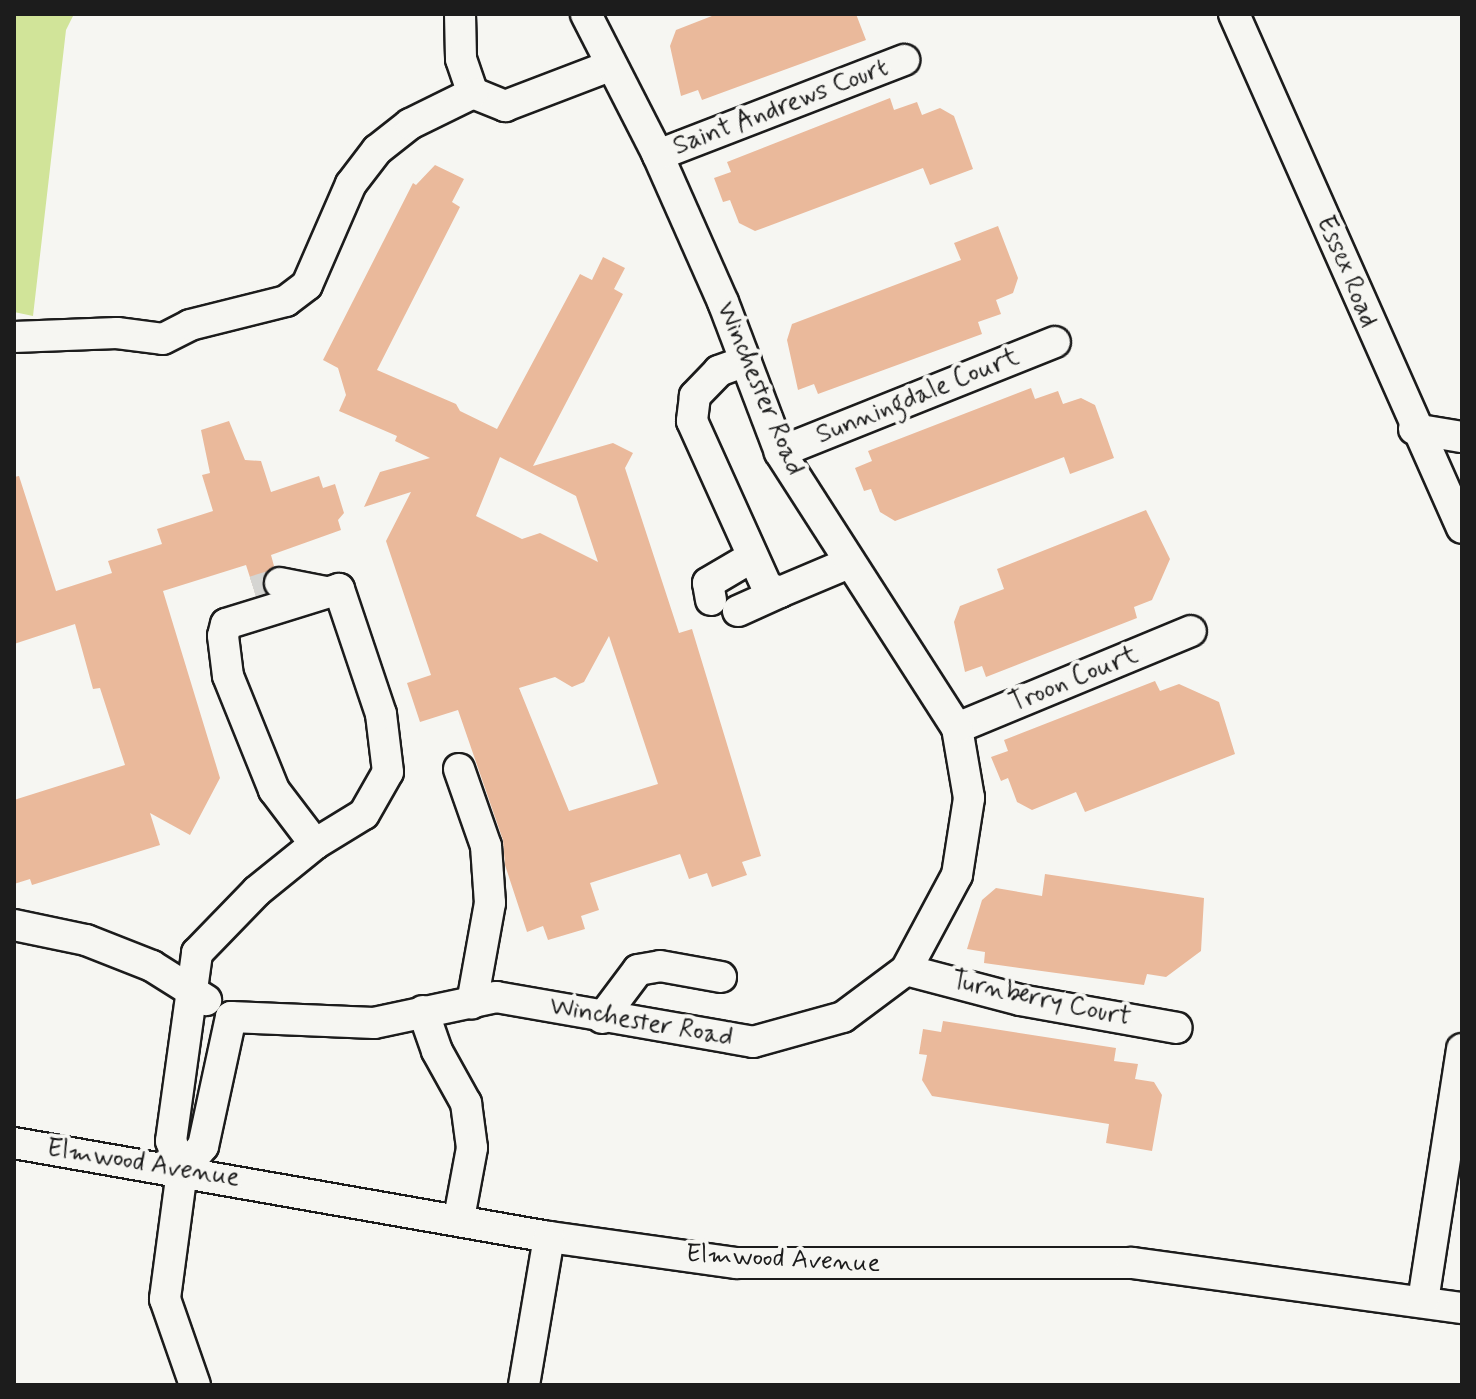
<!DOCTYPE html>
<html>
<head>
<meta charset="utf-8">
<style>
  body { margin:0 }
  #map { position:relative; width:1476px; height:1399px; overflow:hidden; background:#f6f6f2; font-family:Mynerve,sans-serif }
  div>[style] { position:absolute }
  [style*='--x'] { left:calc(var(--x)*1px); top:calc(var(--y)*1px); width:calc(var(--w)*1px); rotate:calc(var(--a)*1deg) }
  .green>* { inset:0; background:#d1e499 }
  .building>* { inset:0; background:#eab99b }
  .minor-tunnel>* { height:30px; margin-top:-15px; transform-origin:0; background:repeating-linear-gradient(90deg,#d5d5d2 0 30px,transparent 0 45px) }
  .roads { filter:drop-shadow(2px 0 #1c1c1c) drop-shadow(-2px 0 #1c1c1c) drop-shadow(0 2px #1c1c1c) drop-shadow(0 -2px #1c1c1c) }
  .minor>* { height:30px; margin:-15px; padding:0 15px; transform-origin:15px; border-radius:15px; background:#f6f6f2 }
  span { translate:-50% -50%; white-space:nowrap; text-align:center; line-height:1.15; -webkit-text-stroke:8px #f6f6f2; paint-order:stroke }
  .street-label { font-size:26px; color:#1c1c1c }
  .frame { position:absolute; inset:0; border:16px solid #1c1c1c; pointer-events:none }
</style>
</head>
<body>
<div id="map">
  <div class="green">
    <div style="clip-path:polygon(14px 14px,74px 14px,66px 30px,33px 316px,14px 312px)"></div>
  </div>
  <div class="building">
    <div style="clip-path:polygon(717px 14px,856px 14px,866px 40px,702px 100px,698px 90px,681px 96px,670px 46px,676px 30px)"></div>
    <div style="clip-path:polygon(890px 98px,894px 110px,917px 102px,922px 115px,940px 108px,954px 116px,973px 169px,930px 185px,923px 168px,755px 231px,739px 223px,730px 200px,723px 202px,714px 178px,731px 172px,727px 162px)"></div>
    <div style="clip-path:polygon(evenodd,435px 165px,464px 179px,452px 202px,460px 207px,377px 370px,456px 404px,460px 411px,497px 429px,580px 274px,592px 280px,603px 257px,625px 268px,614px 289px,623px 294px,533px 466px,613px 443px,633px 453px,625px 468px,679px 633px,692px 629px,761px 856px,742px 862px,747px 875px,712px 887px,707px 873px,689px 879px,680px 854px,590px 883px,599px 910px,581px 916px,585px 929px,548px 940px,543px 926px,527px 932px,505px 865px,503px 840px,458px 710px,420px 722px,407px 683px,431px 675px,386px 541px,411px 492px,364px 507px,380px 472px,430px 458px,395px 441px,397px 436px,339px 411px,346px 395px,338px 368px,323px 360px,413px 183px,416px 185px,435px 165px,500px 457px,576px 496px,598px 562px,540px 533px,522px 539px,476px 516px,500px 457px,435px 165px,609px 636px,658px 784px,569px 811px,519px 688px,555px 677px,572px 687px,584px 682px,609px 636px)"></div>
    <div style="clip-path:polygon(998px 226px,1018px 278px,1013px 293px,996px 300px,1001px 314px,978px 322px,982px 334px,818px 394px,814px 384px,798px 390px,787px 340px,792px 324px,961px 260px,954px 243px)"></div>
    <div style="clip-path:polygon(1031px 388px,1035px 399px,1058px 391px,1063px 404px,1081px 398px,1095px 405px,1114px 458px,1070px 474px,1064px 457px,895px 521px,880px 512px,871px 489px,864px 491px,855px 468px,872px 461px,868px 451px)"></div>
    <div style="clip-path:polygon(229px 421px,245px 460px,261px 461px,271px 492px,319px 476px,323px 488px,335px 484px,344px 513px,338px 520px,341px 530px,271px 555px,274px 566px,263px 579px,266px 593px,256px 596px,246px 565px,163px 591px,220px 778px,190px 835px,150px 813px,160px 845px,32px 885px,30px 879px,14px 884px,14px 800px,125px 765px,100px 688px,93px 689px,75px 624px,14px 644px,14px 477px,19px 476px,56px 591px,112px 573px,108px 561px,162px 544px,157px 529px,213px 511px,202px 475px,210px 473px,201px 430px)"></div>
    <div style="clip-path:polygon(1146px 510px,1170px 559px,1152px 600px,1134px 607px,1137px 618px,986px 677px,982px 666px,965px 672px,954px 622px,960px 606px,1004px 589px,997px 569px)"></div>
    <div style="clip-path:polygon(1155px 681px,1160px 691px,1179px 684px,1219px 702px,1235px 754px,1085px 812px,1076px 792px,1032px 810px,1017px 802px,1008px 778px,1001px 781px,991px 757px,1008px 751px,1004px 740px)"></div>
    <div style="clip-path:polygon(1045px 874px,1204px 898px,1201px 951px,1166px 977px,1147px 974px,1144px 985px,984px 963px,985px 952px,967px 949px,982px 900px,996px 888px,1042px 896px)"></div>
    <div style="clip-path:polygon(943px 1021px,1116px 1048px,1114px 1061px,1138px 1064px,1135px 1079px,1154px 1082px,1162px 1095px,1152px 1151px,1106px 1143px,1109px 1124px,932px 1096px,922px 1080px,927px 1055px,919px 1054px,923px 1029px,941px 1032px)"></div>
  </div>
  <div class="minor-tunnel">
    <div style="--x:254;--y:591;--w:27;--a:-17"></div>
  </div>
  <div class="roads">
    <div class="minor">
      <div style="--x:460;--y:14;--w:45;--a:88.7"></div>
      <div style="--x:461;--y:59;--w:36;--a:71"></div>
      <div style="--x:473;--y:93;--w:35;--a:22"></div>
      <div style="--x:505;--y:106;--w:112;--a:-20.9"></div>
      <div style="--x:1234;--y:14;--w:562;--a:66.08"></div>
      <div style="--x:658;--y:155;--w:264;--a:-21.1"></div>
      <div style="--x:14;--y:337;--w:103;--a:-2.2"></div>
      <div style="--x:117;--y:333;--w:46;--a:7.4"></div>
      <div style="--x:163;--y:339;--w:30;--a:-27"></div>
      <div style="--x:190;--y:325;--w:99;--a:-14"></div>
      <div style="--x:286;--y:301;--w:26;--a:-37"></div>
      <div style="--x:307;--y:285;--w:110;--a:-66.5"></div>
      <div style="--x:351;--y:184;--w:43;--a:-52.6"></div>
      <div style="--x:377;--y:150;--w:42;--a:-38.2"></div>
      <div style="--x:410;--y:124;--w:70;--a:-26.2"></div>
      <div style="--x:746;--y:361;--w:29;--a:160"></div>
      <div style="--x:719;--y:371;--w:35;--a:134"></div>
      <div style="--x:695;--y:396;--w:25;--a:97"></div>
      <div style="--x:692;--y:421;--w:182;--a:65.7"></div>
      <div style="--x:767;--y:587;--w:14;--a:21"></div>
      <div style="--x:780;--y:592;--w:75;--a:-22.8"></div>
      <div style="--x:1414;--y:429;--w:49;--a:9.5"></div>
      <div style="--x:780;--y:452;--w:296;--a:-21.8"></div>
      <div style="--x:280;--y:583;--w:47;--a:11.1"></div>
      <div style="--x:711;--y:600;--w:17;--a:-100"></div>
      <div style="--x:708;--y:583;--w:51;--a:-30.6"></div>
      <div style="--x:738;--y:611;--w:46;--a:-24.3"></div>
      <div style="--x:957;--y:728;--w:253;--a:-22.5"></div>
      <div style="--x:459;--y:769;--w:82;--a:70.7"></div>
      <div style="--x:486;--y:846;--w:57;--a:86"></div>
      <div style="--x:490;--y:903;--w:102;--a:100.2"></div>
      <div style="--x:14;--y:925;--w:74;--a:11.8"></div>
      <div style="--x:86;--y:940;--w:71;--a:21.5"></div>
      <div style="--x:152;--y:966;--w:64;--a:32.2"></div>
      <div style="--x:906;--y:970;--w:118;--a:14.7"></div>
      <div style="--x:1020;--y:1000;--w:159;--a:10.1"></div>
      <div style="--x:423;--y:1011;--w:42;--a:70.7"></div>
      <div style="--x:437;--y:1051;--w:60;--a:60.9"></div>
      <div style="--x:466;--y:1103;--w:45;--a:82.4"></div>
      <div style="--x:472;--y:1148;--w:71;--a:100.5"></div>
      <div style="--x:231;--y:1017;--w:143;--a:2.4"></div>
      <div style="--x:374;--y:1023;--w:125;--a:-12"></div>
      <div style="--x:496;--y:997;--w:261;--a:9.9"></div>
      <div style="--x:753;--y:1042;--w:93;--a:-15.5"></div>
      <div style="--x:843;--y:1017;--w:79;--a:-36.7"></div>
      <div style="--x:906;--y:970;--w:108;--a:-61.8"></div>
      <div style="--x:957;--y:875;--w:78;--a:-81.1"></div>
      <div style="--x:969;--y:798;--w:71;--a:-99.7"></div>
      <div style="--x:957;--y:728;--w:328;--a:-122.7"></div>
      <div style="--x:780;--y:452;--w:160;--a:-110.8"></div>
      <div style="--x:723;--y:302;--w:161;--a:-113.9"></div>
      <div style="--x:658;--y:155;--w:158;--a:-117.1"></div>
      <div style="--x:231;--y:1017;--w:132;--a:102.2"></div>
      <div style="--x:203;--y:1146;--w:33;--a:130"></div>
      <div style="--x:182;--y:1171;--w:32;--a:-110"></div>
      <div style="--x:171;--y:1141;--w:190;--a:-82.1"></div>
      <div style="--x:197;--y:953;--w:86;--a:-45.9"></div>
      <div style="--x:257;--y:891;--w:75;--a:-39"></div>
      <div style="--x:315;--y:844;--w:57;--a:-31.5"></div>
      <div style="--x:364;--y:814;--w:48;--a:-60.3"></div>
      <div style="--x:388;--y:772;--w:58;--a:-96.9"></div>
      <div style="--x:381;--y:714;--w:132;--a:-108.6"></div>
      <div style="--x:339;--y:589;--w:118;--a:162.8"></div>
      <div style="--x:226;--y:624;--w:12;--a:104"></div>
      <div style="--x:223;--y:636;--w:40;--a:82.9"></div>
      <div style="--x:228;--y:676;--w:123;--a:68"></div>
      <div style="--x:274;--y:790;--w:68;--a:52.8"></div>
      <div style="--x:602;--y:1018;--w:60;--a:-53.1"></div>
      <div style="--x:638;--y:970;--w:22;--a:-10"></div>
      <div style="--x:660;--y:966;--w:62;--a:10.2"></div>
      <div style="--x:14;--y:1143;--w:543;--a:9.97"></div>
      <div style="--x:549;--y:1237;--w:189;--a:7.9"></div>
      <div style="--x:736;--y:1263;--w:396;--a:0"></div>
      <div style="--x:1132;--y:1263;--w:333;--a:7.8"></div>
      <div style="--x:182;--y:1171;--w:129;--a:97.6"></div>
      <div style="--x:165;--y:1299;--w:91;--a:70.8"></div>
      <div style="--x:1423;--y:1301;--w:255;--a:-81.2"></div>
      <div style="--x:524;--y:1385;--w:150;--a:-80.4"></div>
    </div>
  </div>
  <div class="street-label">
    <span style="left:781px;top:108px;rotate:-21deg">Saint Andrews Court</span>
    <span style="left:1346px;top:272px;rotate:67deg">Essex Road</span>
    <span style="left:759px;top:389px;rotate:67deg">Winchester Road</span>
    <span style="left:918px;top:397px;rotate:-22deg">Sunningdale Court</span>
    <span style="left:1074px;top:680px;rotate:-22deg">Troon Court</span>
    <span style="left:1041px;top:1000px;rotate:12deg">Turnberry Court</span>
    <span style="left:641px;top:1023px;rotate:10deg">Winchester Road</span>
    <span style="left:143px;top:1164px;rotate:9deg">Elmwood Avenue</span>
    <span style="left:783px;top:1260px;rotate:3deg">Elmwood Avenue</span>
  </div>
  <div class="frame"></div>
</div>
</body>
</html>
